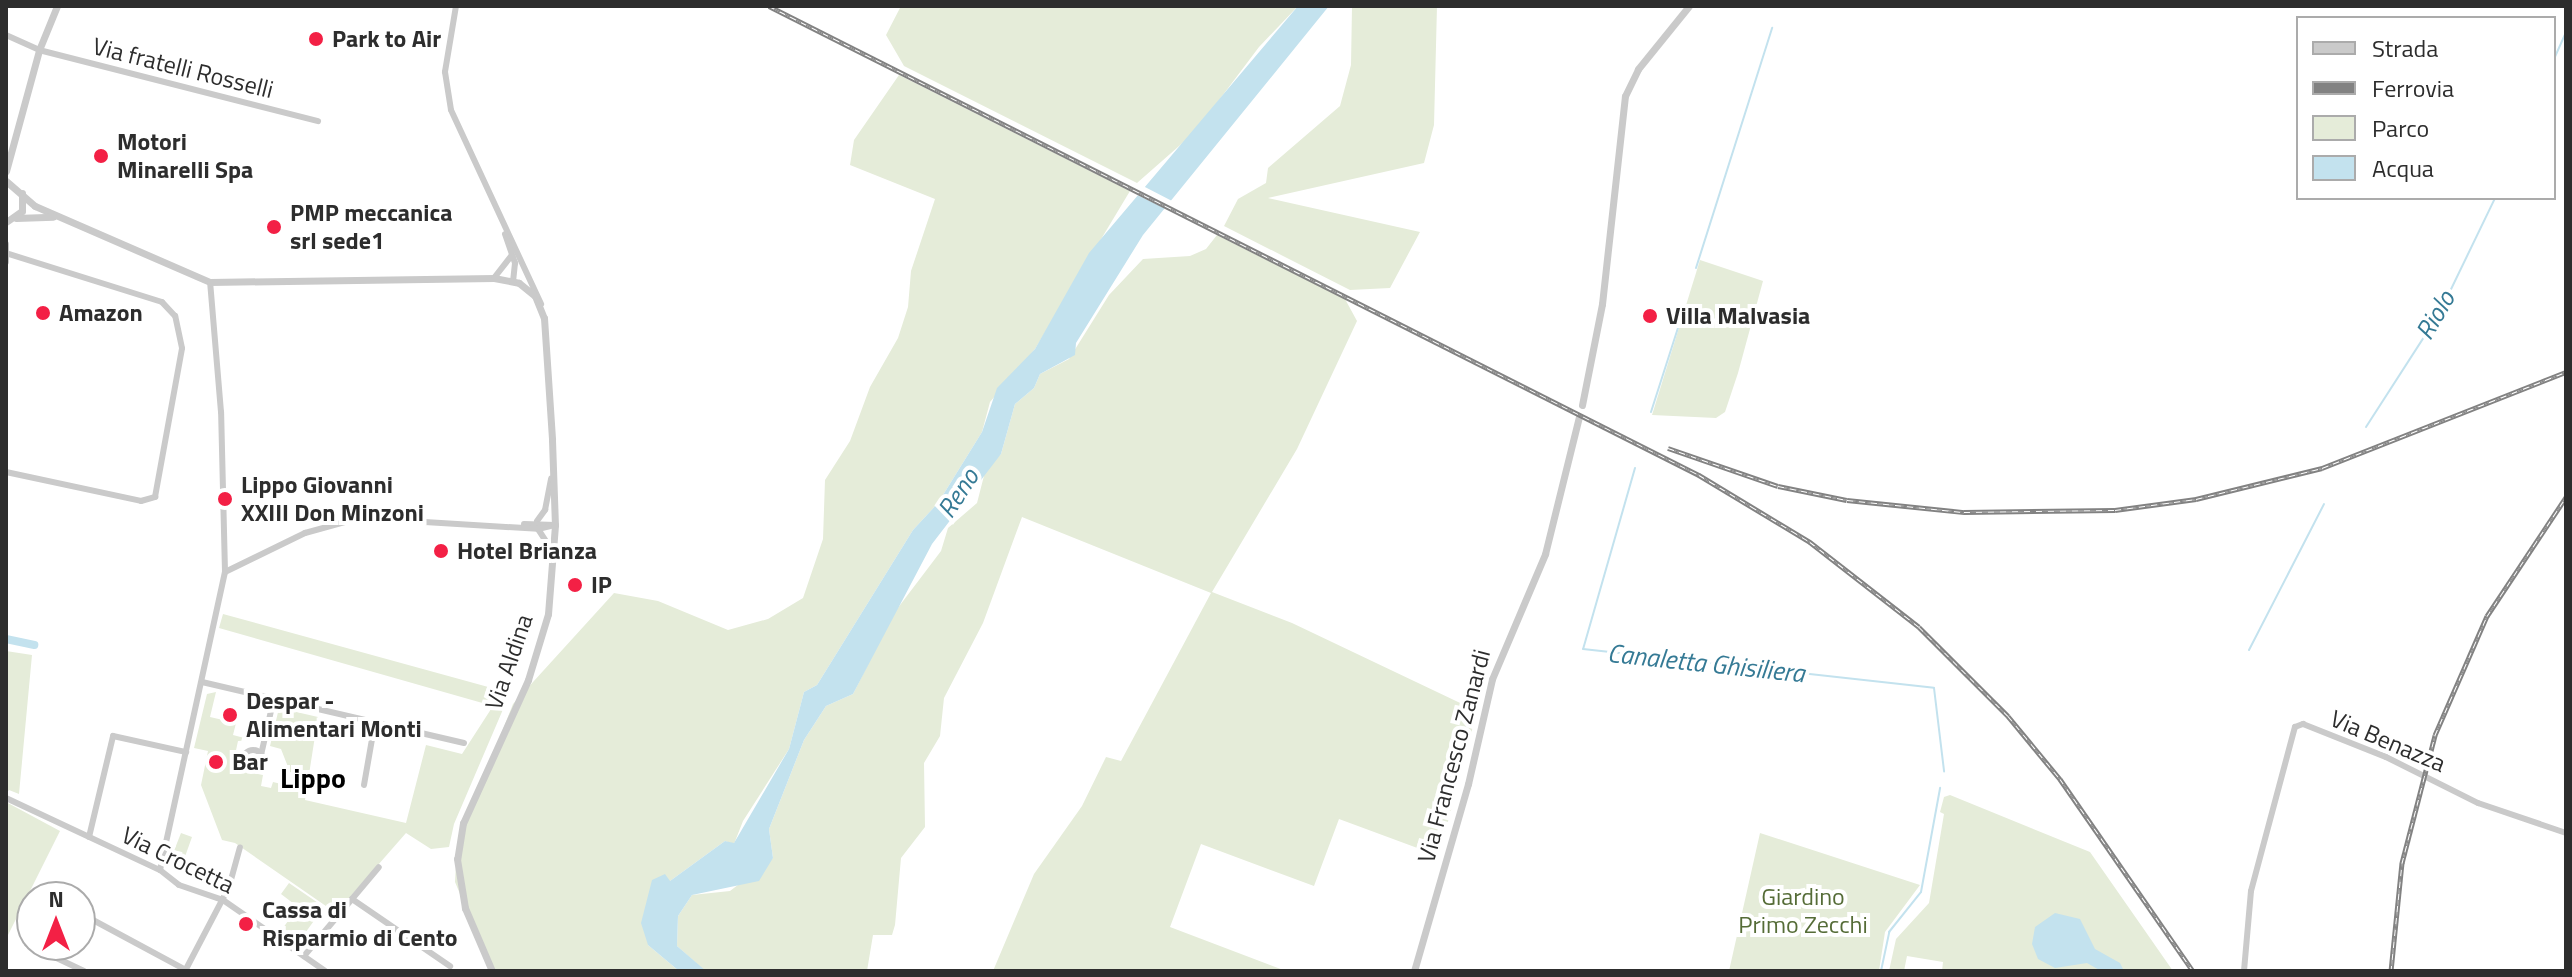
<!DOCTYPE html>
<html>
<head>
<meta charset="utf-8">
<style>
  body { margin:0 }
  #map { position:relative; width:2572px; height:977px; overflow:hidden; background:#fff; font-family:"Titillium Web",sans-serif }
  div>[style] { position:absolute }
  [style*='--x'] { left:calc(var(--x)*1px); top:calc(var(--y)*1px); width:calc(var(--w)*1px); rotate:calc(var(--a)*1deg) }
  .green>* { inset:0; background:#e5ecd9 }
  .water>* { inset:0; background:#c3e2ee }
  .pier>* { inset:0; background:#fff }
  .stream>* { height:2px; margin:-1px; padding:0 1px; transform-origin:1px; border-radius:1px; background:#c3e2ee }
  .canal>* { height:8px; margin:-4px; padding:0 4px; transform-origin:4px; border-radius:4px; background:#c3e2ee }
  .minor>* { height:6px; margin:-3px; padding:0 3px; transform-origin:3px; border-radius:3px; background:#cacaca }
  .minor>.ring { margin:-3px; padding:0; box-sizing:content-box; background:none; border:6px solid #cacaca; border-radius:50% }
  .tertiary>* { height:7px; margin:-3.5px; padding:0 3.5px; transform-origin:3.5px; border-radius:3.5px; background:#cacaca }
  .rail>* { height:5px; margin-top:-2.5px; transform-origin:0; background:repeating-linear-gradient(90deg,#fff 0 6px,#828282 0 12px); box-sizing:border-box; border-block:2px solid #828282 }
  .dots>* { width:22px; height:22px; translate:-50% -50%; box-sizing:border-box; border:4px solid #fff; border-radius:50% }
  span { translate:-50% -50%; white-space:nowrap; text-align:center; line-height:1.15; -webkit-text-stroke:8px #fff; paint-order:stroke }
  .poi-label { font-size:24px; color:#2d2d2d; font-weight:700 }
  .left { translate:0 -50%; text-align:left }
  .street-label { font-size:24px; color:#2d2d2d }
  .park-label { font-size:24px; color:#556c37 }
  .water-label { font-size:26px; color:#357a95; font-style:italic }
  .quarter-label { font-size:28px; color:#000; font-weight:700 }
  .frame { position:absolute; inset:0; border:8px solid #2d2d2d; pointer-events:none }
  .legend { position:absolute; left:2296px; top:16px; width:260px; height:184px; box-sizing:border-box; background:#fff; border:2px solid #ababab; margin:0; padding:10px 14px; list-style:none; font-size:24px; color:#2d2d2d }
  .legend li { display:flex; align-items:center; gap:16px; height:40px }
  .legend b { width:40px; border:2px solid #ababab }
  .north { position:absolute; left:16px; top:881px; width:80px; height:80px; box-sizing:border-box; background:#fff; border:2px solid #ababab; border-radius:50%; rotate:0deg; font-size:22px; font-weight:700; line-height:32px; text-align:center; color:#2d2d2d }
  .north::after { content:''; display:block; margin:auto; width:28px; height:36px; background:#f32045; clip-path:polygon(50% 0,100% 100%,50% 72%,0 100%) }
</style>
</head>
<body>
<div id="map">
  <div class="green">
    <div style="clip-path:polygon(901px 6px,1298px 6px,1259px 47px,1195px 132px,1137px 183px,904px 66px,886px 35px)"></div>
    <div style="clip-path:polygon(1352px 6px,1437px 6px,1434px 125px,1424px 163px,1268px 198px,1420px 232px,1390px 288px,1350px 290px,1224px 226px,1238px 199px,1266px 183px,1268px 168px,1340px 106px,1351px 65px)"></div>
    <div style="clip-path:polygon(899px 75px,1130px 191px,1035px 349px,990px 402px,982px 432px,938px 503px,913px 530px,817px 685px,804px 692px,789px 749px,743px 821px,734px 844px,725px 841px,670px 881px,648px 945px,679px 971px,492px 971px,455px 882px,457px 845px,513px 704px,614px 593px,658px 601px,728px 630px,768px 619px,803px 598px,823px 539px,825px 480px,850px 441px,870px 387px,898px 338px,908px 307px,911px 271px,935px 199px,850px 165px,854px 140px)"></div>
    <div style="clip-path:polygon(1217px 235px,1345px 299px,1357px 321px,1297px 449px,1212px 592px,1292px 623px,1477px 711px,1439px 856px,1339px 819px,1314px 886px,1201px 844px,1170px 927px,1286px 971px,993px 971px,1034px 874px,1082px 806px,1106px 757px,1121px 761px,1211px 593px,1022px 517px,983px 623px,944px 698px,940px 736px,924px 763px,925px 827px,901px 858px,895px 925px,892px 935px,873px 935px,867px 971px,704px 970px,677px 946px,678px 916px,692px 895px,730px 891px,773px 858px,769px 829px,804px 740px,826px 706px,853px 694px,894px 613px,941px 551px,948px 528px,977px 503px,986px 468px,1001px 454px,1015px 404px,1034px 388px,1040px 374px,1069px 359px,1109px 295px,1143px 259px,1190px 256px,1206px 249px)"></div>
    <div style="clip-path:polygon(1700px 260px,1763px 281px,1738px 373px,1725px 412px,1716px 418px,1652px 415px)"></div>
    <div style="clip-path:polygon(223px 614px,510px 693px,454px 824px,449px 847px,431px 849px,406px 833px,336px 913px,235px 843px,222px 840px,201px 785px,208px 751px,194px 748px,207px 694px,216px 692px,210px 717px,236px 723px,233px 735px,252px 740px,238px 741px,232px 769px,263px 775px,261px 786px,271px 788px,273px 782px,298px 788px,301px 775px,290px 772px,281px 749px,270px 746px,279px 708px,318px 717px,305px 800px,406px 823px,426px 745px,462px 754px,493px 706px,219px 628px)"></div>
    <div style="clip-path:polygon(6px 651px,32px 655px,19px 794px,9px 790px,6px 794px)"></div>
    <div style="clip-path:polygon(1950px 795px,2090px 852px,2173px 971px,1942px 971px,1943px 962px,1907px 956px,1904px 971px,1889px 971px,1896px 939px,1929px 903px,1944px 814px,1940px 812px,1944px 797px)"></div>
    <div style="clip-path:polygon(6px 802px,60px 831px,6px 939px)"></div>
    <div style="clip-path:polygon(181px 833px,192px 837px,182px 865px,170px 861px)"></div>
    <div style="clip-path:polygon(1760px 833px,1920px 885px,1885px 932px,1879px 971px,1729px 971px)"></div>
    <div style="clip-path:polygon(289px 883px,324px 907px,300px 940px,283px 928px,298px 907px,281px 894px)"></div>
  </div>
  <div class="water">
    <div style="clip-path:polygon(1298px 6px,1329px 6px,1143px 235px,1076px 343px,1075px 355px,1040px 374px,1034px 388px,1015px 404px,1001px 454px,932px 544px,853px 694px,826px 706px,804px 740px,769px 829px,773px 858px,759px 881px,692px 895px,678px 916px,677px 946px,706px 971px,679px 971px,648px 945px,641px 923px,652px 880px,665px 874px,670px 881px,725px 841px,734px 843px,789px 749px,804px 692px,817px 685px,913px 530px,938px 503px,982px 432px,997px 388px,1035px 349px,1089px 253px)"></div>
    <div style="clip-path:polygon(2055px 913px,2080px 919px,2095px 949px,2120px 963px,2124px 971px,2101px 971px,2087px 963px,2055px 968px,2038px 959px,2032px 944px,2035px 927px)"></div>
  </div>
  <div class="pier">
    <div style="clip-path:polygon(1143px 186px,1174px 202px,1168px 210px,1135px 194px)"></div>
  </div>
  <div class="stream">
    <div style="--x:2554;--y:59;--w:30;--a:-66"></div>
    <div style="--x:1696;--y:268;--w:252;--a:-72.4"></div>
    <div style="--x:1651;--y:412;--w:111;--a:-72.2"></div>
    <div style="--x:2366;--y:427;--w:137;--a:-57.2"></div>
    <div style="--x:2440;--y:312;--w:127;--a:-64.2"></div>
    <div style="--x:1635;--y:468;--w:188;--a:106"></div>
    <div style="--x:1583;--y:649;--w:353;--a:6.3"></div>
    <div style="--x:1934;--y:688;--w:84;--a:83.1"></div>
    <div style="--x:2249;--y:650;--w:164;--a:-62.8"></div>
    <div style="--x:1881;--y:971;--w:40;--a:-78"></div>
    <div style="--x:1889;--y:932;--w:51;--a:-51.3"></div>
    <div style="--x:1921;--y:892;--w:106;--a:-79.6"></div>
  </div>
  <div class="canal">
    <div style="--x:6;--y:639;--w:29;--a:12"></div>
  </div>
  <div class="minor">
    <div style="--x:456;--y:6;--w:67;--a:99.5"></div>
    <div style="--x:445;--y:72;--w:38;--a:81"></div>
    <div style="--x:451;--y:110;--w:214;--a:65.1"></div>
    <div style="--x:6;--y:35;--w:36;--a:24"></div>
    <div style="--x:39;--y:50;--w:288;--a:14.3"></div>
    <div style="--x:505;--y:234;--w:31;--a:71"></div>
    <div style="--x:515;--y:263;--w:18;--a:96"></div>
    <div style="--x:6;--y:244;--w:18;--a:90"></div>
    <div style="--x:494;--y:278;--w:28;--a:-52"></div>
    <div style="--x:6;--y:472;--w:138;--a:12.1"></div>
    <div style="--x:141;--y:501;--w:15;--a:-16"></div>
    <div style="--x:155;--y:497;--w:151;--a:-79.7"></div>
    <div style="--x:182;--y:348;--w:33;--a:-102"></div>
    <div style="--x:175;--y:316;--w:19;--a:-133"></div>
    <div style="--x:162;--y:302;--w:160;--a:-162.6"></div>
    <div style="--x:537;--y:521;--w:14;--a:-54"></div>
    <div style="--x:545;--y:510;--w:32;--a:-79"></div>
    <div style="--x:524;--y:524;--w:31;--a:2"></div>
    <div style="--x:538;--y:529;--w:24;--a:57"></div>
    <div style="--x:225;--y:572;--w:89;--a:-26"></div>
    <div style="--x:305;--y:533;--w:57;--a:-15.3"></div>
    <div style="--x:360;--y:518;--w:178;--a:3.5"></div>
    <div style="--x:538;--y:529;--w:17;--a:-13"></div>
    <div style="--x:202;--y:682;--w:269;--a:13.1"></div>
    <div class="ring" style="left:243px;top:750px;width:14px;height:14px"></div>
    <div style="--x:261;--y:755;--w:58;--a:-77.2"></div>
    <div style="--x:364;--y:785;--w:64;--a:-80.1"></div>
    <div style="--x:6;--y:798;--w:170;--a:25.1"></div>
    <div style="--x:160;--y:870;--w:24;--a:38"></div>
    <div style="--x:179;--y:885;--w:46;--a:18.8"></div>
    <div style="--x:223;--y:900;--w:124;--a:34.8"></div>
    <div style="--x:89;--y:837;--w:104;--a:-76.6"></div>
    <div style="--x:113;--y:736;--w:75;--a:12.4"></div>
    <div style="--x:160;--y:870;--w:305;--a:-77.7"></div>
    <div style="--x:225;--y:572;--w:160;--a:-91.4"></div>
    <div style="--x:221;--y:412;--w:130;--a:-94.8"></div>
    <div style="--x:352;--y:899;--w:119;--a:34.4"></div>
    <div style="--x:80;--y:913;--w:120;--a:28.3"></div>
    <div style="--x:27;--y:944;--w:63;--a:25.3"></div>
    <div style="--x:304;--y:956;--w:116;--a:-49.9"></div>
    <div style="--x:185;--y:971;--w:95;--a:-62.4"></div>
    <div style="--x:229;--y:887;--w:41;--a:-74.6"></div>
    <div style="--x:2244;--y:971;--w:80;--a:-85"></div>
    <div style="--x:2251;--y:891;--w:170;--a:-75"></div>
    <div style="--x:2295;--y:727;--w:9;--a:-21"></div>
    <div style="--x:2303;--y:724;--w:89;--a:21.7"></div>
    <div style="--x:2386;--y:757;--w:103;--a:26.6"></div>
    <div style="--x:2478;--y:803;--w:93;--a:18.8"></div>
  </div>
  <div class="tertiary">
    <div style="--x:6;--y:171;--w:125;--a:-74.7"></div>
    <div style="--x:39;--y:50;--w:48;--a:-67.8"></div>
    <div style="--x:6;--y:181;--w:38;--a:41"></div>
    <div style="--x:35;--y:206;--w:191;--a:23.5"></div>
    <div style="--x:210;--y:282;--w:284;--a:-0.8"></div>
    <div style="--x:494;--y:278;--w:25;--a:11"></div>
    <div style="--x:519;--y:283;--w:21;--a:39"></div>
    <div style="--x:535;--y:296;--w:24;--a:68"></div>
    <div style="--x:544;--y:318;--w:122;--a:86.2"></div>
    <div style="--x:552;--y:440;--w:85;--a:88"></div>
    <div style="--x:555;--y:525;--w:89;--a:94.5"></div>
    <div style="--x:548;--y:614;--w:69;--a:106.9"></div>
    <div style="--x:528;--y:680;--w:157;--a:114.4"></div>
    <div style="--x:463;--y:823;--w:36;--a:99"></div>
    <div style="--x:457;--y:859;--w:50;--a:80.7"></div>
    <div style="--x:465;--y:908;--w:69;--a:66.8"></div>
    <div style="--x:16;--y:218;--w:37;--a:-2"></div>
    <div style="--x:6;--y:222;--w:19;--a:-35"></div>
    <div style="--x:22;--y:211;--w:18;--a:-90"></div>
    <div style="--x:1582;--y:405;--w:103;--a:-78.8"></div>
    <div style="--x:1602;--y:304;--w:209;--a:-83.7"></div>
    <div style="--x:1625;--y:96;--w:30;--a:-64"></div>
    <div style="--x:1638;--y:69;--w:81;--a:-51"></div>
    <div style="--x:1414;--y:971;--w:195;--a:-73.9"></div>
    <div style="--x:1468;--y:784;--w:108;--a:-77.1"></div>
    <div style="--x:1492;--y:679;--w:136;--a:-67"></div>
    <div style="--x:1545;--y:554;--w:141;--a:-76.1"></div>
  </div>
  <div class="rail">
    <div style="--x:769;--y:6;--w:1042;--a:26.76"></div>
    <div style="--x:1699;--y:475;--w:130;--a:31.1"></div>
    <div style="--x:1810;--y:542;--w:138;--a:37.9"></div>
    <div style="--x:1919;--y:627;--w:126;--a:45"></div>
    <div style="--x:2008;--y:716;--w:82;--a:50.5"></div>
    <div style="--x:2060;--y:779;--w:234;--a:55.3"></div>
    <div style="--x:1668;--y:448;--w:116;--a:19.1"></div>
    <div style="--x:1778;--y:486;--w:70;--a:11.5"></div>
    <div style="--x:1847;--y:500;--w:118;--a:5.9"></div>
    <div style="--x:1964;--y:512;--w:151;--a:-0.8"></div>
    <div style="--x:2115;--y:510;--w:82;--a:-7.7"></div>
    <div style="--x:2196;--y:499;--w:130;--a:-13.8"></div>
    <div style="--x:2322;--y:468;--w:262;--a:-21.5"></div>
    <div style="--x:2391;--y:971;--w:109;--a:-84.2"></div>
    <div style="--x:2402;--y:863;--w:132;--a:-75.5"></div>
    <div style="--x:2435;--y:735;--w:130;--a:-66.4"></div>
    <div style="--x:2487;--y:616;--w:143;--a:-56.4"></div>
  </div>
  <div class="dots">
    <div style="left:316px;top:39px;background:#f32045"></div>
    <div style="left:101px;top:156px;background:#f32045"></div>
    <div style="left:274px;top:227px;background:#f32045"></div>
    <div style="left:43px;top:313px;background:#f32045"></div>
    <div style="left:1650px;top:316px;background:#f32045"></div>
    <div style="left:225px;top:499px;background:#f32045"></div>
    <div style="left:441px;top:551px;background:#f32045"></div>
    <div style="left:575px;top:585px;background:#f32045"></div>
    <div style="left:230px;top:715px;background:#f32045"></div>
    <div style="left:216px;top:762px;background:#f32045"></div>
    <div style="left:246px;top:924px;background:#f32045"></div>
  </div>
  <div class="poi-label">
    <span class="left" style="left:332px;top:39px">Park to Air</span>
    <span class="left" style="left:117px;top:156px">Motori<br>Minarelli Spa</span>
    <span class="left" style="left:290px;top:227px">PMP meccanica<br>srl sede1</span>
    <span class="left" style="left:59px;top:313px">Amazon</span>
    <span class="left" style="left:1666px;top:316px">Villa Malvasia</span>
    <span class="left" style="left:241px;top:499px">Lippo Giovanni<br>XXIII Don Minzoni</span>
    <span class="left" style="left:457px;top:551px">Hotel Brianza</span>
    <span class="left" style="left:591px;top:585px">IP</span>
    <span class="left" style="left:246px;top:715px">Despar -<br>Alimentari Monti</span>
    <span class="left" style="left:232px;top:762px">Bar</span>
    <span class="left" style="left:262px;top:924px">Cassa di<br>Risparmio di Cento</span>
  </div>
  <div class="street-label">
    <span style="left:183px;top:68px;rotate:14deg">Via fratelli Rosselli</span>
    <span style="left:509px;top:662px;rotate:-71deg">Via Aldina</span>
    <span style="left:2388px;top:741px;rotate:23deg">Via Benazza</span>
    <span style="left:1454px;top:756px;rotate:-75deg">Via Francesco Zanardi</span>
    <span style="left:178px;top:860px;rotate:26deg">Via Crocetta</span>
  </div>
  <div class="park-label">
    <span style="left:1803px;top:911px">Giardino<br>Primo Zecchi</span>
  </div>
  <div class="water-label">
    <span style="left:2435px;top:315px;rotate:-60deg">Riolo</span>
    <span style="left:958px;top:493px;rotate:-57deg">Reno</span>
    <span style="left:1706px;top:663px;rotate:6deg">Canaletta Ghisiliera</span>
  </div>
  <div class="quarter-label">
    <span style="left:313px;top:778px">Lippo</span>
  </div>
  <div class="frame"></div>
  <ul class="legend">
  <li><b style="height:10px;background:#cacaca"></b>Strada</li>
  <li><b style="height:10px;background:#828282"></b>Ferrovia</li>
  <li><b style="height:22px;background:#e5ecd9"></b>Parco</li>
  <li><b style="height:22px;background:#c3e2ee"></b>Acqua</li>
  </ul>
  <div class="north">N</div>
</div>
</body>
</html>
